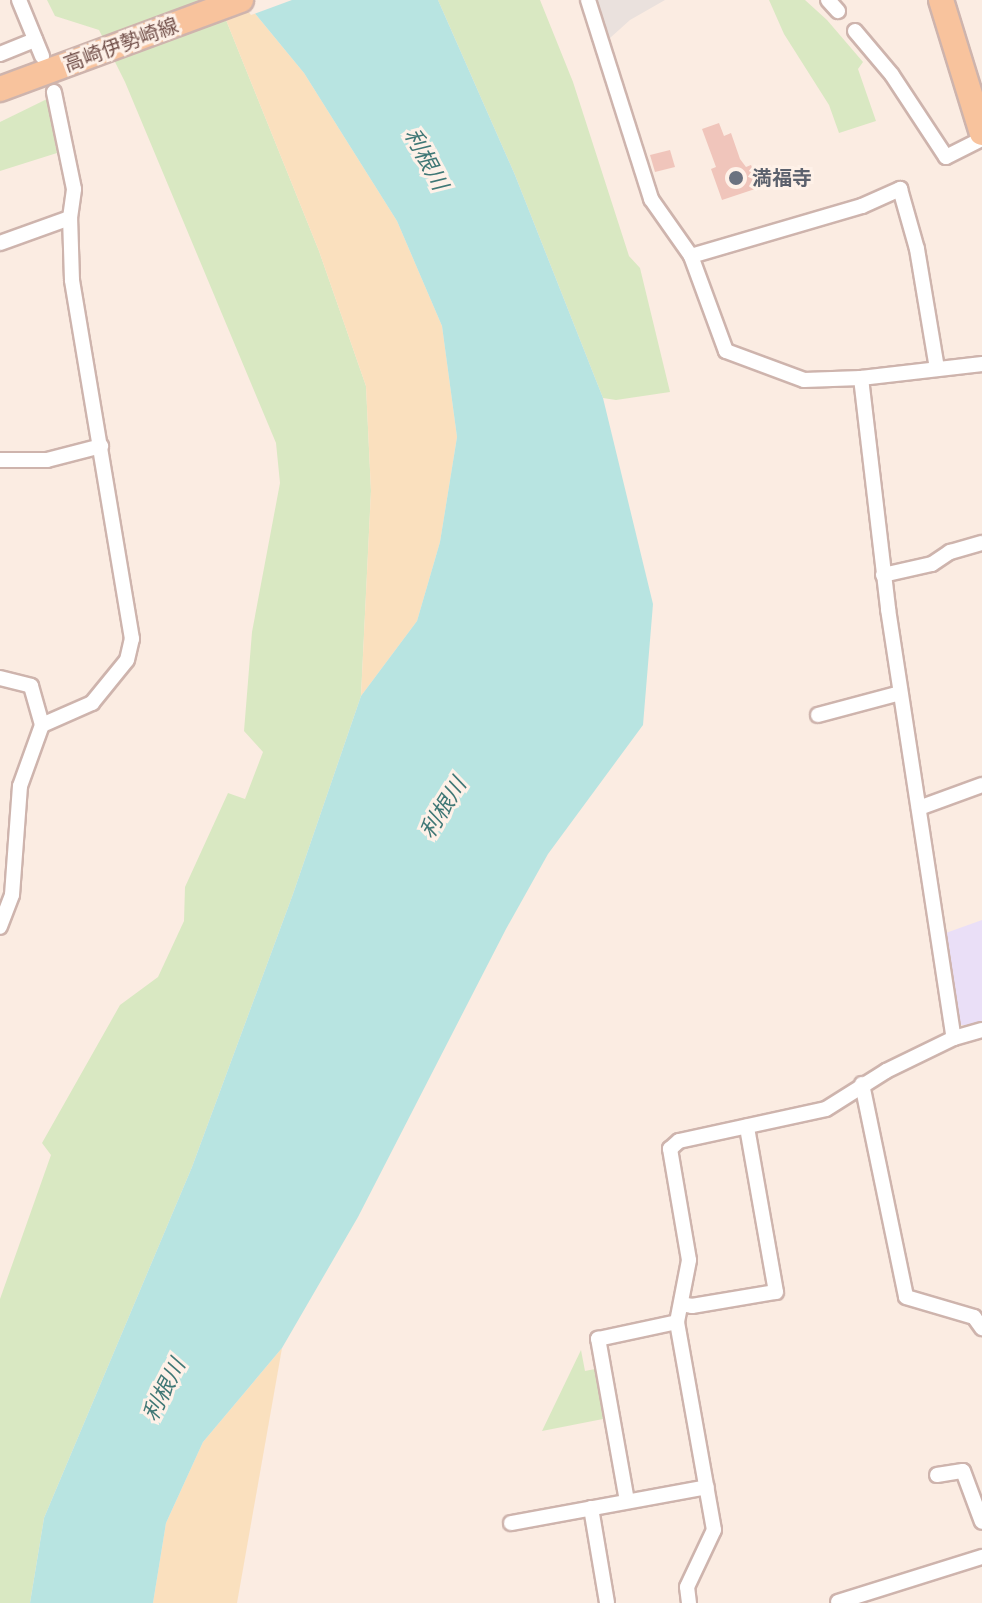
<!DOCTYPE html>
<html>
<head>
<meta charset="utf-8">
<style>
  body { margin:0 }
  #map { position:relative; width:982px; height:1603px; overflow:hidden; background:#fbece2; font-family:"DejaVu Sans","Noto Sans JP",sans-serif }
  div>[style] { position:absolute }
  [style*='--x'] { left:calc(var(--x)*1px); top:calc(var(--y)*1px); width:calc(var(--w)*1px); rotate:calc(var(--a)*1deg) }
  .industrial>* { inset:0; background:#eae1dd }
  .education>* { inset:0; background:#eadff7 }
  .green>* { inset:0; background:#d9e8c2 }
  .sand>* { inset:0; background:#fae0be }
  .water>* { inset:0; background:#b8e4e1 }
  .pier>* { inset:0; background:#fbece2 }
  .building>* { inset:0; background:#f0c5bb }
  .roads { filter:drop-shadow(2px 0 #ceb4ad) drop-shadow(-2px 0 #ceb4ad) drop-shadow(0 2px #ceb4ad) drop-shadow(0 -2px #ceb4ad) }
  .minor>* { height:14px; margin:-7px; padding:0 7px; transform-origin:7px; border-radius:7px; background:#fff }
  .primary>* { height:24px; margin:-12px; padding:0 12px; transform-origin:12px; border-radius:12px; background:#f8c39d }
  .dots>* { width:22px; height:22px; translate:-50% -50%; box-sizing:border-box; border:4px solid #fef1e8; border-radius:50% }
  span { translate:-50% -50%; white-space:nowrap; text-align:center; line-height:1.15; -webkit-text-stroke:6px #fef1e8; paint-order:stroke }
  .street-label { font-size:20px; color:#72504a }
  .worship-label { font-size:20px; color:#5b616d; font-weight:700 }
  .left { translate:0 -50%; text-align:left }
  .water-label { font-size:22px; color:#3f7775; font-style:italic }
</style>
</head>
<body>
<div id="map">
  <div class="industrial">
    <div style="clip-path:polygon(594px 0,665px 0,630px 20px,610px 38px,606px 36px)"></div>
  </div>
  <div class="education">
    <div style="clip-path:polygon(982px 920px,982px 1025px,959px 1025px,943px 934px)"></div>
  </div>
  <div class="green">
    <div style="clip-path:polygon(47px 0,218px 0,319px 251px,366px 386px,371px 491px,361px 696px,293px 894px,192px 1167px,44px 1518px,30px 1603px,0 1603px,0 1299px,51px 1155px,42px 1143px,120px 1005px,158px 977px,184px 921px,185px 887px,228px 793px,245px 799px,263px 752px,244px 731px,252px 632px,280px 483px,276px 443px,125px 82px,99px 30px,55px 16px)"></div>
    <div style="clip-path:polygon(438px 0,540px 0,573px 82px,629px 256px,640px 268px,670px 392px,616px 400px,603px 398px,515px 175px)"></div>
    <div style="clip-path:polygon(769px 0,805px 0,827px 20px,863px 62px,858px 69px,876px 121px,839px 133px,829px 105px,784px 34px)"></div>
    <div style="clip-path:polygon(47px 99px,57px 153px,0 171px,0 122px)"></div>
    <div style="clip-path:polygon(581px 1350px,585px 1371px,595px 1369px,603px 1419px,542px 1431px)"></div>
  </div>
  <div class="sand">
    <div style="clip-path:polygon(218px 0,244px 0,304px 73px,397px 221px,442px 326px,457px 437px,440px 542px,417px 621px,361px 696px,371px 491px,366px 386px,319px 251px)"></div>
    <div style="clip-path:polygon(282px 1348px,237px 1603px,153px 1603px,166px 1523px,203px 1442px)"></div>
  </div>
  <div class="water">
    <div style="clip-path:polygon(244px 0,438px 0,515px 175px,603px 398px,653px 604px,643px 725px,548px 854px,506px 929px,358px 1217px,282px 1348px,203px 1442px,166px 1523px,153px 1603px,30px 1603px,44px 1518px,192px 1167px,293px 894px,361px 696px,417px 621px,440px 542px,457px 437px,442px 326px,397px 221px,304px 73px)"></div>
  </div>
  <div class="pier">
    <div style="clip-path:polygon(240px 0,292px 0,251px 15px)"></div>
  </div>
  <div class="building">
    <div style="clip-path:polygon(719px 123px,724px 136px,731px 133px,740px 159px,746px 167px,751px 165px,756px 178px,752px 180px,755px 189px,722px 200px,711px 169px,716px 167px,702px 129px)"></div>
    <div style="clip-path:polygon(670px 150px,675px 167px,655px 172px,650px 155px)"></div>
  </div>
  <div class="roads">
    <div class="minor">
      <div style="--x:19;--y:0;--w:61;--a:67.7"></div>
      <div style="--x:588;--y:0;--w:209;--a:72.4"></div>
      <div style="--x:651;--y:199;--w:70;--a:54.9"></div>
      <div style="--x:691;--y:256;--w:101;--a:69.8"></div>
      <div style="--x:726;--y:351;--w:83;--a:20.4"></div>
      <div style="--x:804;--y:380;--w:57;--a:-2"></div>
      <div style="--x:861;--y:378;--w:122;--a:-6.6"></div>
      <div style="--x:828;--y:0;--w:15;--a:48"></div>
      <div style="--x:855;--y:31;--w:57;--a:49.9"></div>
      <div style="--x:892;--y:75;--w:98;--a:56.6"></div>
      <div style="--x:946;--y:157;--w:40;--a:-26.6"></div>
      <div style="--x:0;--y:54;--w:38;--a:-22"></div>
      <div style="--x:0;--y:243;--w:74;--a:-19.7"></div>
      <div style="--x:691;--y:256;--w:178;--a:-16.3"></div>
      <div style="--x:862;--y:206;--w:42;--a:-24.1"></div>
      <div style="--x:900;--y:189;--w:62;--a:74.2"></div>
      <div style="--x:917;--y:249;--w:121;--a:80.5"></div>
      <div style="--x:861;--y:378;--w:233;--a:83.3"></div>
      <div style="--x:888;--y:609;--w:434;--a:81.3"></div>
      <div style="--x:0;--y:460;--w:47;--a:0"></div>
      <div style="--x:47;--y:460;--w:56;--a:-14.5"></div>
      <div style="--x:883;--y:575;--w:50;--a:-12.7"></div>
      <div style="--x:932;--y:564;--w:22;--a:-34"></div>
      <div style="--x:950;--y:552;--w:33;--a:-16"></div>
      <div style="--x:0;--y:678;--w:32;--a:14"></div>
      <div style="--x:31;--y:686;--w:41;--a:74.2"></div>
      <div style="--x:42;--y:725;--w:65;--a:109.8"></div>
      <div style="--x:20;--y:786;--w:109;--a:94.2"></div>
      <div style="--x:12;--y:895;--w:34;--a:111"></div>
      <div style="--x:818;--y:715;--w:85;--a:-15"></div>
      <div style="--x:42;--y:725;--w:55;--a:-23.7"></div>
      <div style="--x:92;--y:703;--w:55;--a:-50.9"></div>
      <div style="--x:127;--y:660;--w:22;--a:-77"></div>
      <div style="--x:132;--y:639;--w:364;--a:-99.5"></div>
      <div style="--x:72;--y:280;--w:62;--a:-91.8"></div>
      <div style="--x:70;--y:218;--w:29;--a:-82"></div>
      <div style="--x:74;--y:189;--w:99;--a:-101.7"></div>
      <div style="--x:919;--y:808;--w:67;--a:-20.1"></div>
      <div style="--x:862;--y:1084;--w:217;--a:78.3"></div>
      <div style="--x:906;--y:1297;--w:71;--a:16.4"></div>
      <div style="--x:974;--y:1317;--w:14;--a:54"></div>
      <div style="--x:681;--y:1304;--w:11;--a:10"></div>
      <div style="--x:692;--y:1306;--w:85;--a:-9.5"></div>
      <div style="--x:776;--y:1292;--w:168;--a:-100"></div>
      <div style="--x:937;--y:1475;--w:26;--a:-9"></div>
      <div style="--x:963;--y:1471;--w:54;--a:69.6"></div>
      <div style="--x:627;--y:1501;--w:165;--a:-100.1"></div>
      <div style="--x:598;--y:1339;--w:81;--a:-12.1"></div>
      <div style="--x:591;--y:1508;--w:96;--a:80.4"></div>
      <div style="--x:511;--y:1523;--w:199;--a:-10.4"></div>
      <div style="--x:838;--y:1602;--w:151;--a:-17.4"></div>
      <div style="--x:689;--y:1603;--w:16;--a:-97"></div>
      <div style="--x:687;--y:1587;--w:63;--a:-64.7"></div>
      <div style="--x:714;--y:1530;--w:211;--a:-100.1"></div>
      <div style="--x:677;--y:1322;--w:63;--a:-79"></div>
      <div style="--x:689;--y:1260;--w:113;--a:-99.7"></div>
      <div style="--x:670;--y:1149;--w:12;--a:-42"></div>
      <div style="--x:679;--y:1141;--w:150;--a:-12.3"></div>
      <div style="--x:826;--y:1109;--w:71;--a:-32.3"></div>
      <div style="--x:886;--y:1071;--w:76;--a:-25.9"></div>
      <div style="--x:954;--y:1038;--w:29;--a:-16"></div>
    </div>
    <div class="primary">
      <div style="--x:941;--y:0;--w:139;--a:72.9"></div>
      <div style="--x:0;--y:89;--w:257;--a:-20.3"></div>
    </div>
  </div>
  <div class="dots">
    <div style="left:736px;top:178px;background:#6b7280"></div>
  </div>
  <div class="street-label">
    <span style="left:121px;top:45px;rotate:-20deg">高崎伊勢崎線</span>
  </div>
  <div class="worship-label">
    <span class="left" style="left:752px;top:178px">満福寺</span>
  </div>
  <div class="water-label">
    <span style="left:426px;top:159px;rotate:62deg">利根川</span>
    <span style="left:443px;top:808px;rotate:-58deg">利根川</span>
    <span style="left:164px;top:1390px;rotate:-63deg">利根川</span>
  </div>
</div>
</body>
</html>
